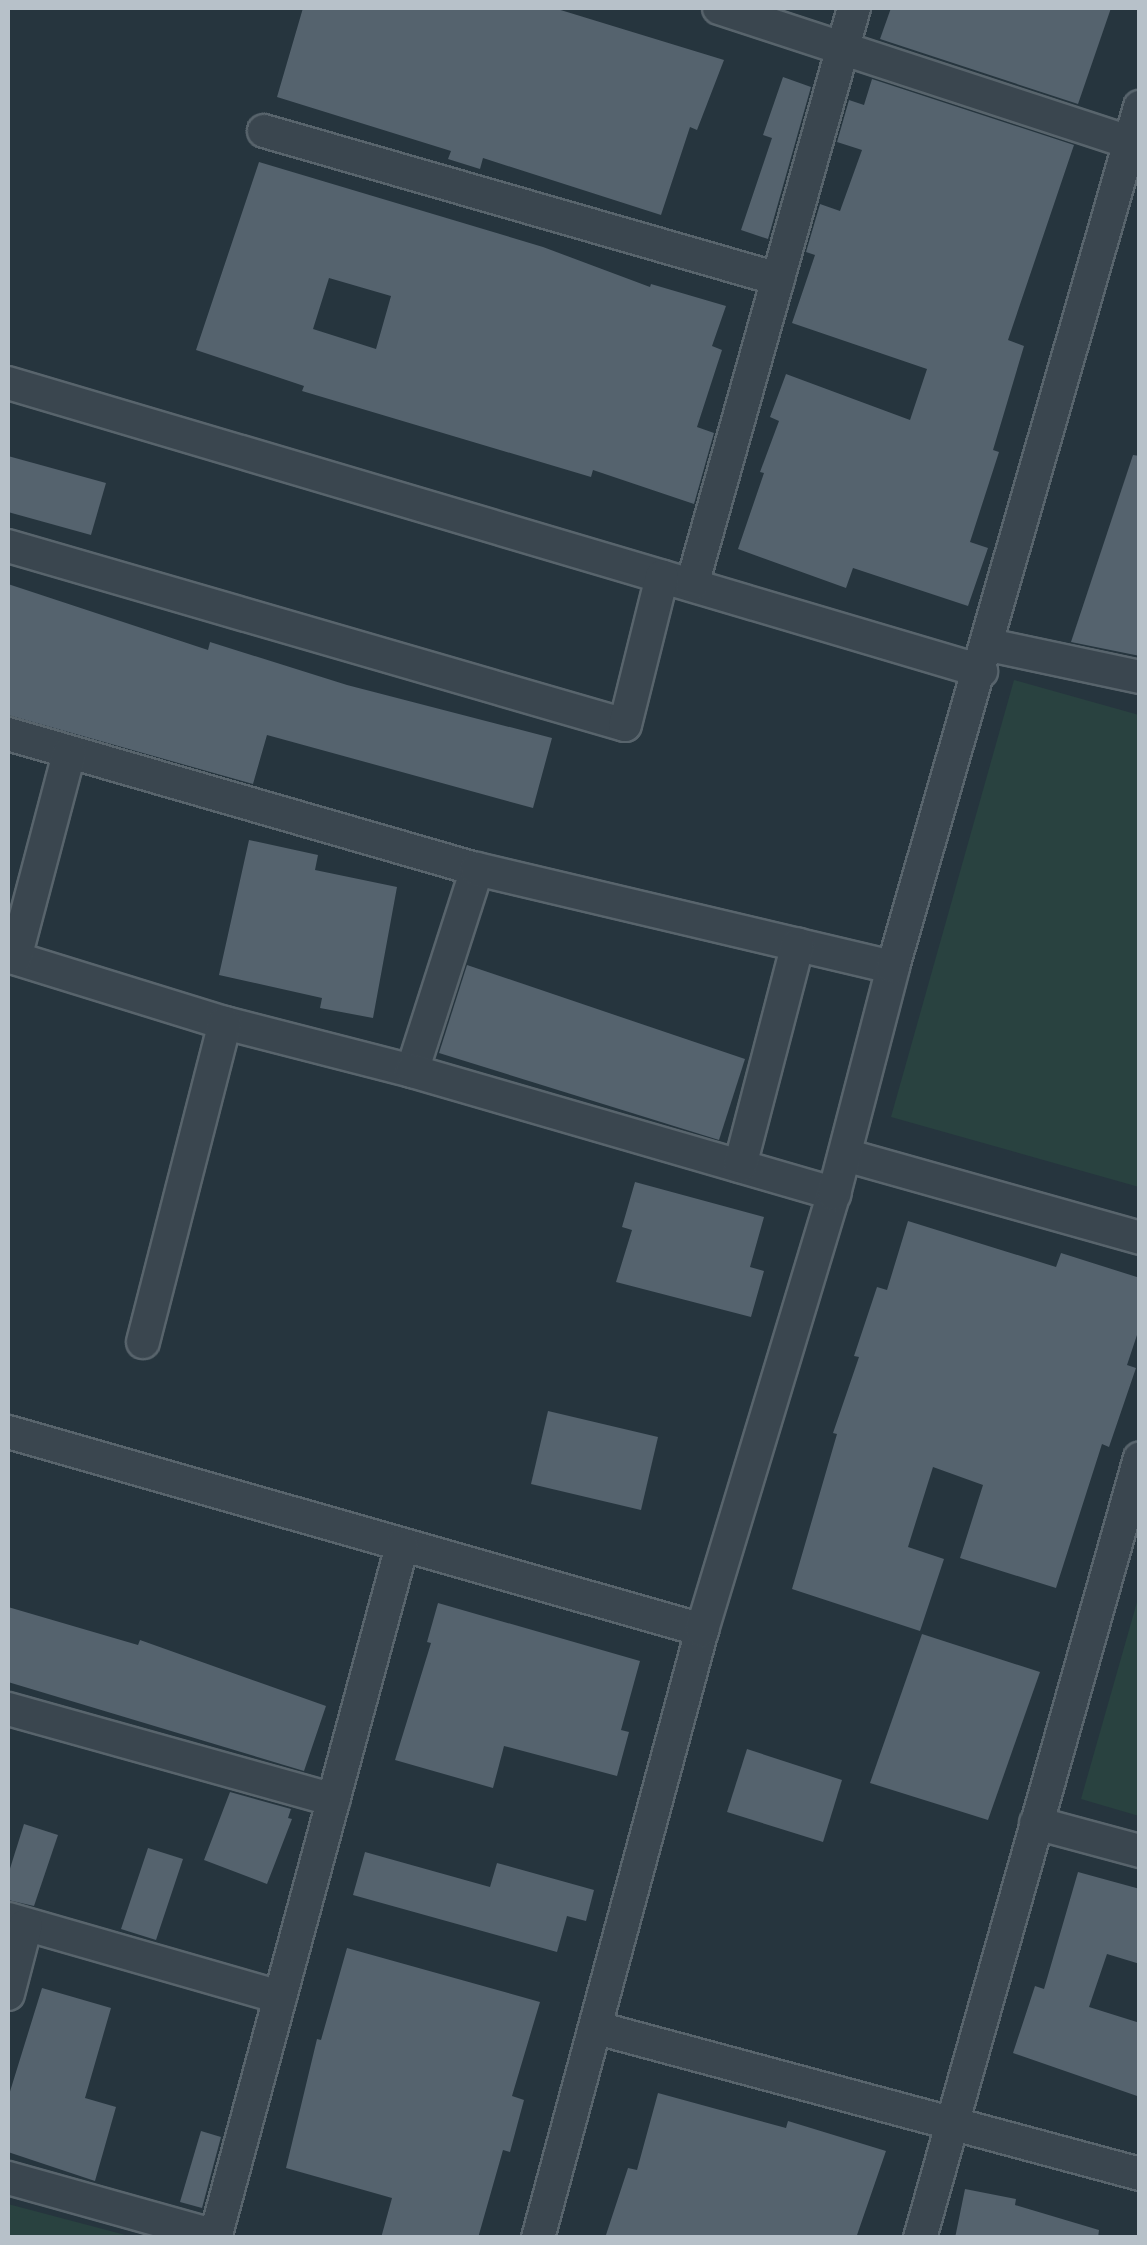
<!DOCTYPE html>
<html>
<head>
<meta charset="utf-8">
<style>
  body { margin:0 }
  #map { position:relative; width:1147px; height:2245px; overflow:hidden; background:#26353e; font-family:"Exo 2",sans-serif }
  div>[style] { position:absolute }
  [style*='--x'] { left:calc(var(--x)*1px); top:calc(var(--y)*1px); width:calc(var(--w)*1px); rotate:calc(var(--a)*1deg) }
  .green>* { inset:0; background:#294240 }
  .building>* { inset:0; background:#55636e }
  .roads { filter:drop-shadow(2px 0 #58646c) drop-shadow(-2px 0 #58646c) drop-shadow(0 2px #58646c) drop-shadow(0 -2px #58646c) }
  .minor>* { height:32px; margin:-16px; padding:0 16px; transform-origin:16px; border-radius:16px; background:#3a464f }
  span { translate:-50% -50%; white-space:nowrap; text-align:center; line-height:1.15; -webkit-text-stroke:8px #1f2b34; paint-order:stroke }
  .frame { position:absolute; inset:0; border:10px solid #b7c1c9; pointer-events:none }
</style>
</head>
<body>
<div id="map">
  <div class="green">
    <div style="clip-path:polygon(1014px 680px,1139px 715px,1139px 1187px,891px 1117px)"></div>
    <div style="clip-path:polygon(1139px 1595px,1140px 1816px,1139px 1816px,1081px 1799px)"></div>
    <div style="clip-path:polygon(8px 2204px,133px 2237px,8px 2237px)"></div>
  </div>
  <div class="building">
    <div style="clip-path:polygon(303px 8px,554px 8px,724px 60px,697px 130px,690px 127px,661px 215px,483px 158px,480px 169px,448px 159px,451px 151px,277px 97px)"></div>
    <div style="clip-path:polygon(891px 8px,1111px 8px,1078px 104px,880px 39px)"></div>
    <div style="clip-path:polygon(783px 77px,811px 87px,768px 239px,741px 230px,772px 138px,763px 135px)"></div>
    <div style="clip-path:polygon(872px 79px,1074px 145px,1008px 340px,1024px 346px,993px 450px,999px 452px,970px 542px,988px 548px,968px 606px,853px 568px,846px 588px,738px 549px,764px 473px,760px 472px,779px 421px,770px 417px,786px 374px,910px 420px,927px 369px,792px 323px,815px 255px,806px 252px,820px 204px,840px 211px,862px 150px,837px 142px,849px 100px,864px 105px)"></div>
    <div style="clip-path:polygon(evenodd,259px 162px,543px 247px,650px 287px,651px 284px,726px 306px,712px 346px,722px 350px,697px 427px,714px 433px,694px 504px,593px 470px,591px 477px,302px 391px,304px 386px,196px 350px,259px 162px,329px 278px,391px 296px,376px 349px,313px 329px,329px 278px)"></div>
    <div style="clip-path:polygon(1133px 455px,1140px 456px,1140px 656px,1071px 642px)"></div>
    <div style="clip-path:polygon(8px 456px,106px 483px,91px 535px,8px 512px)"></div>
    <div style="clip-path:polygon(8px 584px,208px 650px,210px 642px,347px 685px,552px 738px,533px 808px,267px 735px,253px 784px,8px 715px)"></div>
    <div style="clip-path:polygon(249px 840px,318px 855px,315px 870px,397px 887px,373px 1018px,320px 1008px,322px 998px,219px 975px)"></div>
    <div style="clip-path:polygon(467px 965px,745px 1059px,719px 1140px,439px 1053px)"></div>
    <div style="clip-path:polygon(635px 1182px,764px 1217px,750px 1267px,764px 1271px,751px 1317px,616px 1282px,632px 1230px,622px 1227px)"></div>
    <div style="clip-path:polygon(908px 1221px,1056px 1267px,1061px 1253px,1140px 1278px,1140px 1326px,1127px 1365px,1136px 1368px,1109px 1447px,1102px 1444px,1056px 1588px,960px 1558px,983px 1485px,933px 1467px,908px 1547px,944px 1559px,920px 1631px,792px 1589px,837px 1434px,833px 1433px,859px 1357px,854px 1356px,877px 1287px,887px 1290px)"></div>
    <div style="clip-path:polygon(548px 1411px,658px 1437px,641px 1510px,531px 1484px)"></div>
    <div style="clip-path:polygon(438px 1603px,640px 1661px,621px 1730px,629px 1732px,617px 1776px,504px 1746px,493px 1788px,395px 1760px,431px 1643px,427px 1642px)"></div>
    <div style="clip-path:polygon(8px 1607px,138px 1645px,140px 1640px,326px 1706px,304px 1771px,8px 1682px)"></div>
    <div style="clip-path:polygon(922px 1634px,1040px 1672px,988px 1820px,870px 1783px)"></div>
    <div style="clip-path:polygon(747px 1749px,842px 1780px,823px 1842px,727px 1812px)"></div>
    <div style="clip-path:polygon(230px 1792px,291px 1809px,288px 1818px,292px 1819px,267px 1884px,204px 1860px)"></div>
    <div style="clip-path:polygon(24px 1824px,58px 1835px,34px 1906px,8px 1900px,8px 1875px)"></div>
    <div style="clip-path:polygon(148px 1848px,183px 1859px,156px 1940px,121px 1929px)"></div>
    <div style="clip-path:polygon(365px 1852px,490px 1887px,497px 1863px,594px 1890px,586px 1921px,567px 1916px,557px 1952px,353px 1895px)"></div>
    <div style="clip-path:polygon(1078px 1872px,1140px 1889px,1140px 1964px,1107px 1954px,1089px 2007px,1140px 2023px,1140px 2097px,1013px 2053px,1035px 1986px,1044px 1989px)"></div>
    <div style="clip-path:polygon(347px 1948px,540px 2002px,512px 2096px,524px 2100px,510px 2152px,503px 2150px,478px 2238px,381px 2238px,392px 2198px,286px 2168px,317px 2039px,321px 2040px)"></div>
    <div style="clip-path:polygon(42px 1988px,111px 2008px,85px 2098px,116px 2107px,95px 2181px,8px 2152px,8px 2098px)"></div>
    <div style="clip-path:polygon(658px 2093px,786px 2128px,788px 2121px,886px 2151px,856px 2238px,605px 2238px,628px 2168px,637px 2170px)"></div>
    <div style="clip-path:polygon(201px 2131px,221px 2137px,202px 2208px,180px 2202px)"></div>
    <div style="clip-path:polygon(965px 2189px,1016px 2199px,1015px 2205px,1099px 2230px,1098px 2238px,955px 2238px)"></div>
  </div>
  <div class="roads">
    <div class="minor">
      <div style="--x:719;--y:8;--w:432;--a:18.1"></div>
      <div style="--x:264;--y:131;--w:535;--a:16.06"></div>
      <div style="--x:8;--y:383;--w:1015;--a:16.49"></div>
      <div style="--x:8;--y:546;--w:642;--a:16.18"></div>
      <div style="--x:625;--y:725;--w:153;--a:-76"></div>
      <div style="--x:692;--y:585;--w:599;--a:-74.32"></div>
      <div style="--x:989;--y:645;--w:154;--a:12"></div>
      <div style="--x:8;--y:734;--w:488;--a:16.1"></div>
      <div style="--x:477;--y:869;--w:212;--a:107.8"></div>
      <div style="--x:477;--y:869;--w:427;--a:13.3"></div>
      <div style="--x:8;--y:956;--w:227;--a:17.2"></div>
      <div style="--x:225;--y:1023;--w:193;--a:14.4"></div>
      <div style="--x:412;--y:1071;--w:440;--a:16.2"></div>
      <div style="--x:15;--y:958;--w:212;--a:-75.2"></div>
      <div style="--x:845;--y:1155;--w:306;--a:15.7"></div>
      <div style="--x:740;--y:1166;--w:229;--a:-75.4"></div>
      <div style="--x:143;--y:1342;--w:329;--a:-75.6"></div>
      <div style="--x:8;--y:1432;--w:722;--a:15.92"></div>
      <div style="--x:8;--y:1709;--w:338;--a:15.6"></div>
      <div style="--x:1036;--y:1823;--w:108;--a:15.1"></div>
      <div style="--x:8;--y:1919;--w:283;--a:16"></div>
      <div style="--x:8;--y:1994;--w:71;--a:-75.4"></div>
      <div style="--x:597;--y:2028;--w:562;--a:15.05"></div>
      <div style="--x:8;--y:2178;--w:216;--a:15.6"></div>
      <div style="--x:215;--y:2238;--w:717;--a:-74.88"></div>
      <div style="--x:538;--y:2238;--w:630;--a:-74.9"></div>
      <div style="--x:702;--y:1630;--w:456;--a:-73.2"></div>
      <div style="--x:834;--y:1194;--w:235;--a:-75.4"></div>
      <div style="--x:893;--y:967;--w:895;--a:-73.98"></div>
      <div style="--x:920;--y:2238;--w:810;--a:-74.25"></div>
    </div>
  </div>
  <div class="frame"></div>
</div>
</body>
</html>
